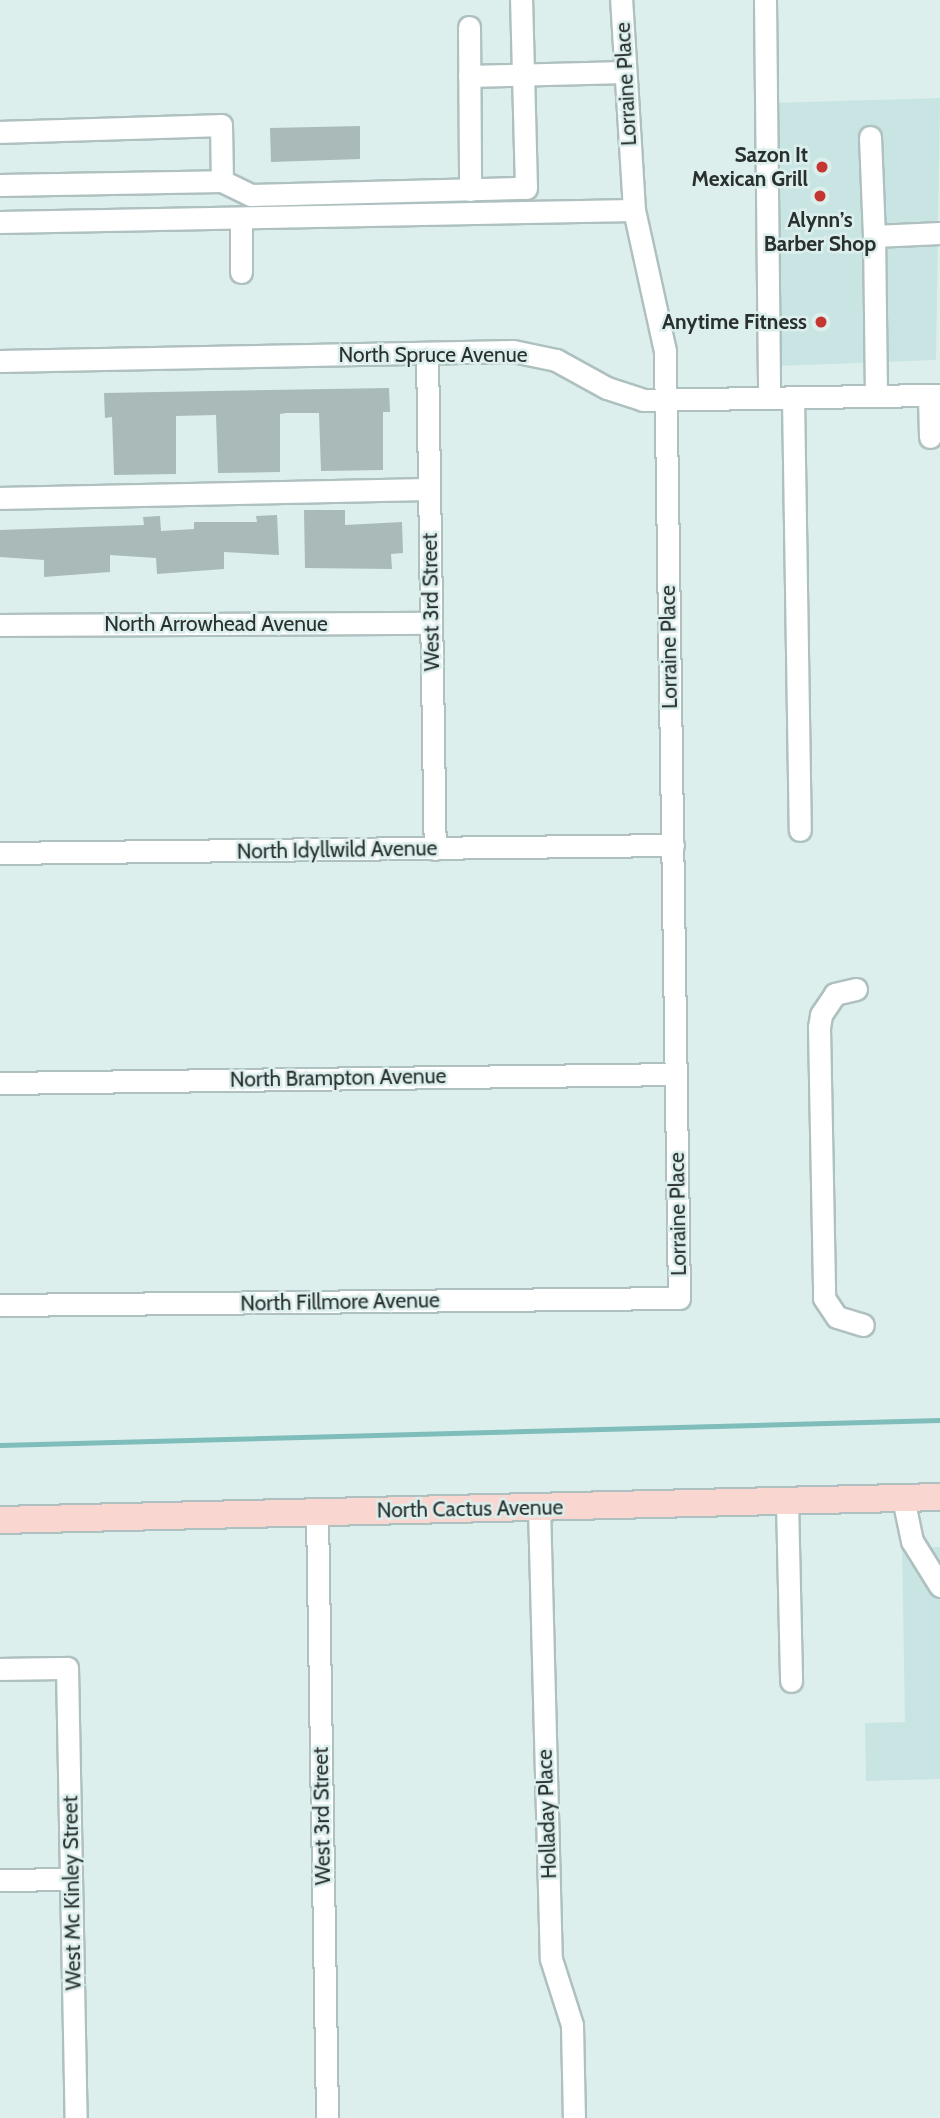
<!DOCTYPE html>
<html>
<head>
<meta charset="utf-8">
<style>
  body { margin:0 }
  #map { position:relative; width:940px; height:2118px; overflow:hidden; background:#dcefed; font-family:Cabin,sans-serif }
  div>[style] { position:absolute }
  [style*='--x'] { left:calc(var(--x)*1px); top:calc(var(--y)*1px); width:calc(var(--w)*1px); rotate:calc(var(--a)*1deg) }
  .built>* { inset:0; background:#c9e5e3 }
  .stream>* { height:5px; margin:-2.5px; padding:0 2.5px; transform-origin:2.5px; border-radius:2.5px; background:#7ebdba }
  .building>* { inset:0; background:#a9bab9 }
  .roads { filter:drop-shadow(2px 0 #aec0bf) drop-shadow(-2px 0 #aec0bf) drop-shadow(0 2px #aec0bf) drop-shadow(0 -2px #aec0bf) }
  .minor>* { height:21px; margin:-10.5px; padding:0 10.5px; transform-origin:10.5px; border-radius:10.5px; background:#fff }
  .major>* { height:26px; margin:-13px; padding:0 13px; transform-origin:13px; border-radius:13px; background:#fad6d1 }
  .dots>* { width:19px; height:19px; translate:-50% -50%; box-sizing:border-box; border:4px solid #dcefed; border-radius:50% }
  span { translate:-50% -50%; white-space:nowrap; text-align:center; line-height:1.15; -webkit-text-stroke:5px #dcefed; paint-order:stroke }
  .street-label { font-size:21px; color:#29302f }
  .poi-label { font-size:21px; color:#29302f; font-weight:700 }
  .right { translate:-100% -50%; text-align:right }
</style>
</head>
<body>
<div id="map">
  <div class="built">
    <div style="clip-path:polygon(940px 98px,936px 360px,778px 366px,771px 103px)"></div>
    <div style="clip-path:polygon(940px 1547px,940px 1779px,866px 1781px,865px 1723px,905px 1722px,902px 1548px)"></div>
  </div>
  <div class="stream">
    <div style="--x:0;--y:1445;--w:940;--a:-1.52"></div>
  </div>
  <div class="building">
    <div style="clip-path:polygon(360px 126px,360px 159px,271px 162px,270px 128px)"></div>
    <div style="clip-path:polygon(389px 388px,390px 412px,383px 412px,383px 470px,321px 471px,319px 413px,286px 413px,280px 414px,280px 472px,218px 473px,216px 415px,176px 416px,176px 474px,114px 475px,112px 417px,105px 418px,104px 393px)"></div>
    <div style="clip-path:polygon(304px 510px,345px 510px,345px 525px,402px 522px,403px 553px,391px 554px,392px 569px,305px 568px)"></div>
    <div style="clip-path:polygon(277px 515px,279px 555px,224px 552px,224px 569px,157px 574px,156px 558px,110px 555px,110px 572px,44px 577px,44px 560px,0 557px,0 530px,144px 525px,143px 517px,160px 516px,161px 531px,194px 529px,194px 522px,257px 522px,256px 516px)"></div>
  </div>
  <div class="roads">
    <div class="minor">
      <div style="--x:765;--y:0;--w:398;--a:89.4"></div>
      <div style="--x:469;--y:27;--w:163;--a:89.6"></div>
      <div style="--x:469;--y:76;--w:156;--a:-1.5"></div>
      <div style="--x:0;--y:132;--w:221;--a:-1.8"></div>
      <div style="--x:221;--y:125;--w:56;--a:89"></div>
      <div style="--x:870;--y:137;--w:99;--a:87.7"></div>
      <div style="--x:0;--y:185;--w:222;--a:-1"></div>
      <div style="--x:222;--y:181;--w:32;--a:26"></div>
      <div style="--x:251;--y:195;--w:275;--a:-1.5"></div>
      <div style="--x:526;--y:188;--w:188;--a:-91.5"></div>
      <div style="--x:0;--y:222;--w:634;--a:-1.08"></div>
      <div style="--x:241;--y:272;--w:54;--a:-90"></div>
      <div style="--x:427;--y:354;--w:495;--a:89.1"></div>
      <div style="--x:0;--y:361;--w:513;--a:-1.12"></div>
      <div style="--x:513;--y:351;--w:44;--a:11.8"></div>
      <div style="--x:556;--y:360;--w:58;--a:28.8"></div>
      <div style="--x:607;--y:388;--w:38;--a:18"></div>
      <div style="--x:643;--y:400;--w:297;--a:-1"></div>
      <div style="--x:929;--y:395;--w:42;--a:88.6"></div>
      <div style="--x:876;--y:396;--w:160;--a:-90.7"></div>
      <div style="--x:874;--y:236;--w:66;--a:-2.6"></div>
      <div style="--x:793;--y:397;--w:433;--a:89.1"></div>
      <div style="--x:0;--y:498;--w:429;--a:-1.2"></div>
      <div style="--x:0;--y:625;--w:431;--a:-0.3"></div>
      <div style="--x:0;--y:853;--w:673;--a:-0.68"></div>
      <div style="--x:856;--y:989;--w:22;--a:167"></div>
      <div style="--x:835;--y:994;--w:25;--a:124"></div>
      <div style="--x:821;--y:1015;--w:12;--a:99"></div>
      <div style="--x:819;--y:1027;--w:271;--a:88.9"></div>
      <div style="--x:824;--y:1298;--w:23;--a:56"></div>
      <div style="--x:837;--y:1317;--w:27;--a:17"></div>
      <div style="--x:0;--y:1083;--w:675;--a:-0.76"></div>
      <div style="--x:0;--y:1305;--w:679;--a:-0.59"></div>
      <div style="--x:679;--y:1298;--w:947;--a:-90.85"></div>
      <div style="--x:665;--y:351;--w:144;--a:-102.4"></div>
      <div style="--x:634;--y:210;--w:210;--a:-93.5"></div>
      <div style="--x:903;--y:1498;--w:44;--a:78.2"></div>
      <div style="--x:912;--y:1541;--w:53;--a:58.1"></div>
      <div style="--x:787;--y:1501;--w:180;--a:88.7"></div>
      <div style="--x:539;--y:1507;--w:452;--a:88.5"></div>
      <div style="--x:551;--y:1959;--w:69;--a:72.3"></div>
      <div style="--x:572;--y:2025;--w:93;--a:88.8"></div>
      <div style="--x:317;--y:1513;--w:605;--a:89.05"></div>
      <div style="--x:0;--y:1669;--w:67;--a:-0.9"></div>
      <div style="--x:67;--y:1668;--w:450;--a:88.9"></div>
      <div style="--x:0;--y:1880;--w:71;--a:-0.8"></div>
    </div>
    <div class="major">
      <div style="--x:0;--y:1520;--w:940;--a:-1.4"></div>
    </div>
  </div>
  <div class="dots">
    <div style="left:822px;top:167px;background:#c43632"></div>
    <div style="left:820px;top:196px;background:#c43632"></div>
    <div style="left:821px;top:322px;background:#c43632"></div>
  </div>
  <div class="street-label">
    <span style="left:626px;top:84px;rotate:-93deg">Lorraine Place</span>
    <span style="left:433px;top:355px">North Spruce Avenue</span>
    <span style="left:431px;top:602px;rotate:-91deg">West 3rd Street</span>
    <span style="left:216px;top:624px">North Arrowhead Avenue</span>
    <span style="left:669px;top:647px;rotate:-91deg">Lorraine Place</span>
    <span style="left:337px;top:850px;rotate:-1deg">North Idyllwild Avenue</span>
    <span style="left:338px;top:1078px;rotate:-1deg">North Brampton Avenue</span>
    <span style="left:678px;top:1214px;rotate:-91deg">Lorraine Place</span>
    <span style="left:340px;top:1302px;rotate:-1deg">North Fillmore Avenue</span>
    <span style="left:470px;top:1509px;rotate:-1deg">North Cactus Avenue</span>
    <span style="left:547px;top:1814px;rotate:-92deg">Holladay Place</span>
    <span style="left:322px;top:1816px;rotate:-91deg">West 3rd Street</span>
    <span style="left:72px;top:1893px;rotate:-91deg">West Mc Kinley Street</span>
  </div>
  <div class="poi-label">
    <span class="right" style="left:808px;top:167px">Sazon It<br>Mexican Grill</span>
    <span style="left:820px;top:232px">Alynn’s<br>Barber Shop</span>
    <span class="right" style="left:807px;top:322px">Anytime Fitness</span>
  </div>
</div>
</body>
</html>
